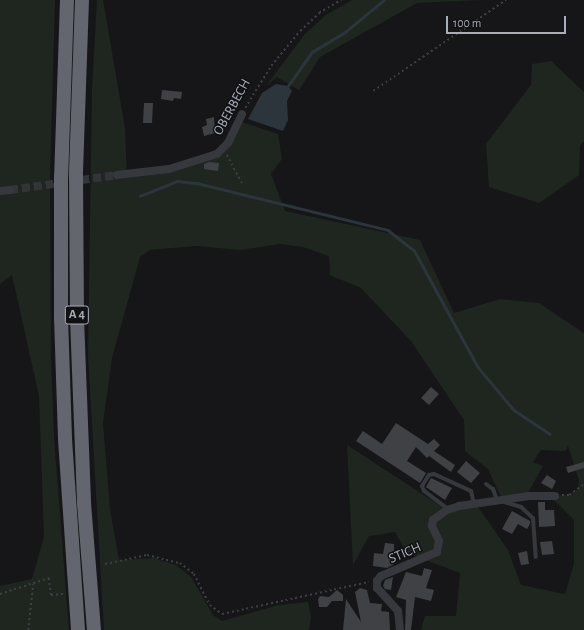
<!DOCTYPE html>
<html>
<head>
<meta charset="utf-8">
<style>
  body { margin:0 }
  #map { position:relative; width:584px; height:630px; overflow:hidden; background:#161618; font-family:"Alegreya Sans",sans-serif }
  div>[style] { position:absolute }
  [style*='--x'] { left:calc(var(--x)*1px); top:calc(var(--y)*1px); width:calc(var(--w)*1px); rotate:calc(var(--a)*1deg) }
  .green>* { inset:0; background:#1e261f }
  .water>* { inset:0; background:#2c353c }
  .stream>* { height:2.5px; margin:-1.25px; padding:0 1.25px; transform-origin:1.25px; border-radius:1.25px; background:#2c353c }
  .building>* { inset:0; background:#404145 }
  .street-tunnel>* { height:8px; margin-top:-4px; transform-origin:0; background:repeating-linear-gradient(90deg,#333438 0 8px,transparent 0 12px) }
  .path>* { height:1.5px; margin-top:-0.75px; transform-origin:0; background:repeating-linear-gradient(90deg,#3d3f44 0 2px,transparent 0 5px) }
  .lane>* { height:4px; margin:-2px; padding:0 2px; transform-origin:2px; border-radius:2px; background:#37383d }
  .street>* { height:8px; margin:-4px; padding:0 4px; transform-origin:4px; border-radius:4px; background:#37383d }
  .highway>* { height:14px; margin:-7px; padding:0 7px; transform-origin:7px; border-radius:7px; background:#63666e }
  span { translate:-50% -50%; white-space:nowrap; text-align:center; line-height:1.15; -webkit-text-stroke:3px #111113; paint-order:stroke }
  .shield-label span { padding:1px 3px; background:#111113; border:1px solid; border-radius:3px; -webkit-text-stroke-width:0 }
  .shield-label { font-size:13px; color:#a8adb8; font-weight:700 }
  .street-label { font-size:14px; color:#a8adb8 }
  .scale { position:absolute; left:446px; top:16px; width:120px; height:18px; box-sizing:border-box; border:2px solid #a8adb8; border-top:0; padding-left:5px; font-size:12px; line-height:14px; white-space:nowrap; color:#a8adb8; -webkit-text-stroke:3px #111113; paint-order:stroke }
</style>
</head>
<body>
<div id="map">
  <div class="green">
    <div style="clip-path:polygon(0 0,55px 0,50px 178px,51px 358px,54px 437px,69px 630px,0 630px,0 586px,32px 579px,44px 537px,39px 396px,12px 275px,0 284px)"></div>
    <div style="clip-path:polygon(97px 0,103px 0,125px 128px,127px 178px,168px 172px,229px 146px,242px 122px,278px 134px,282px 159px,271px 174px,285px 211px,420px 240px,454px 313px,500px 299px,539px 303px,584px 333px,584px 630px,421px 630px,425px 616px,456px 616px,460px 573px,407px 553px,395px 532px,369px 536px,353px 565px,347px 445px,447px 510px,476px 504px,508px 550px,521px 585px,565px 594px,574px 564px,574px 520px,550px 496px,569px 495px,578px 489px,579px 480px,568px 446px,565px 451px,541px 450px,533px 462px,543px 466px,528px 493px,504px 498px,500px 495px,488px 469px,465px 451px,464px 420px,411px 341px,361px 288px,330px 275px,329px 256px,303px 247px,280px 244px,240px 250px,197px 246px,160px 249px,150px 250px,140px 257px,112px 358px,103px 423px,110px 509px,119px 560px,154px 558px,176px 565px,191px 577px,213px 615px,222px 621px,279px 605px,308px 602px,311px 617px,309px 630px,104px 630px,88px 356px,92px 89px)"></div>
    <div style="clip-path:polygon(352px 0,482px 0,417px 3px,320px 57px,299px 90px,277px 77px,266px 86px,305px 34px,326px 15px)"></div>
    <div style="clip-path:polygon(551px 61px,584px 92px,584px 141px,580px 146px,579px 175px,539px 203px,489px 187px,486px 144px,531px 85px,532px 64px)"></div>
  </div>
  <div class="water">
    <div style="clip-path:polygon(276px 84px,288px 86px,292px 91px,287px 101px,288px 120px,283px 131px,248px 119px,262px 93px)"></div>
  </div>
  <div class="stream">
    <div style="--x:288;--y:86;--w:42;--a:-54.8"></div>
    <div style="--x:312;--y:52;--w:39;--a:-31"></div>
    <div style="--x:345;--y:32;--w:50;--a:-39.4"></div>
    <div style="--x:140;--y:196;--w:40;--a:-22"></div>
    <div style="--x:177;--y:181;--w:20;--a:6"></div>
    <div style="--x:197;--y:183;--w:197;--a:13.8"></div>
    <div style="--x:388;--y:230;--w:33;--a:38"></div>
    <div style="--x:414;--y:250;--w:133;--a:61.3"></div>
    <div style="--x:478;--y:367;--w:56;--a:50.1"></div>
    <div style="--x:514;--y:410;--w:43;--a:33.7"></div>
  </div>
  <div class="building">
    <div style="clip-path:polygon(162px 90px,182px 92px,181px 99px,174px 98px,173px 101px,161px 99px)"></div>
    <div style="clip-path:polygon(144px 103px,153px 103px,152px 123px,143px 123px)"></div>
    <div style="clip-path:polygon(214px 117px,215px 133px,204px 136px,202px 127px,207px 125px,206px 119px)"></div>
    <div style="clip-path:polygon(209px 162px,219px 163px,218px 171px,204px 169px,204px 164px)"></div>
    <div style="clip-path:polygon(431px 387px,439px 394px,429px 405px,421px 398px)"></div>
    <div style="clip-path:polygon(396px 423px,428px 444px,434px 439px,440px 445px,434px 451px,455px 465px,451px 472px,429px 456px,427px 458px,416px 447px,407px 461px,426px 473px,420px 483px,356px 441px,363px 431px,382px 444px)"></div>
    <div style="clip-path:polygon(466px 461px,480px 473px,471px 483px,457px 472px)"></div>
    <div style="clip-path:polygon(584px 462px,584px 468px,568px 473px,566px 467px)"></div>
    <div style="clip-path:polygon(547px 475px,556px 481px,552px 489px,541px 483px)"></div>
    <div style="clip-path:polygon(431px 478px,452px 488px,445px 500px,426px 487px)"></div>
    <div style="clip-path:polygon(538px 502px,545px 502px,545px 510px,554px 510px,555px 526px,539px 527px)"></div>
    <div style="clip-path:polygon(512px 511px,530px 521px,530px 524px,527px 529px,518px 524px,512px 534px,502px 529px)"></div>
    <div style="clip-path:polygon(552px 541px,554px 554px,542px 555px,540px 542px)"></div>
    <div style="clip-path:polygon(385px 543px,394px 544px,394px 564px,387px 568px,373px 566px,374px 553px,383px 554px)"></div>
    <div style="clip-path:polygon(527px 551px,529px 564px,521px 565px,518px 553px)"></div>
    <div style="clip-path:polygon(424px 568px,432px 570px,426px 588px,434px 590px,431px 601px,415px 597px,411px 630px,405px 630px,406px 600px,396px 597px,406px 572px,422px 576px)"></div>
    <div style="clip-path:polygon(393px 577px,391px 590px,385px 589px,383px 586px,385px 580px)"></div>
    <div style="clip-path:polygon(360px 588px,367px 590px,370px 603px,382px 604px,381px 611px,389px 612px,390px 630px,343px 630px,346px 599px,361px 622px,355px 592px)"></div>
    <div style="clip-path:polygon(337px 590px,343px 595px,343px 601px,332px 601px,327px 607px,319px 607px,318px 599px,320px 596px,329px 597px)"></div>
  </div>
  <div class="street-tunnel">
    <div style="--x:10;--y:190;--w:108;--a:-8"></div>
  </div>
  <div class="path">
    <div style="--x:373;--y:91;--w:161;--a:-34.4"></div>
    <div style="--x:245;--y:108;--w:49;--a:-58.2"></div>
    <div style="--x:271;--y:66;--w:45;--a:-50.4"></div>
    <div style="--x:300;--y:31;--w:26;--a:-43"></div>
    <div style="--x:319;--y:13;--w:26;--a:-31"></div>
    <div style="--x:227;--y:155;--w:34;--a:62"></div>
    <div style="--x:562;--y:495;--w:7;--a:0"></div>
    <div style="--x:569;--y:495;--w:19;--a:-36"></div>
    <div style="--x:105;--y:564;--w:43;--a:-12.1"></div>
    <div style="--x:147;--y:555;--w:34;--a:14"></div>
    <div style="--x:180;--y:563;--w:18;--a:38"></div>
    <div style="--x:194;--y:574;--w:35;--a:63"></div>
    <div style="--x:210;--y:605;--w:15;--a:37"></div>
    <div style="--x:222;--y:614;--w:150;--a:-12.3"></div>
    <div style="--x:49;--y:578;--w:17;--a:83"></div>
    <div style="--x:51;--y:595;--w:12;--a:-5"></div>
    <div style="--x:0;--y:594;--w:55;--a:-18.1"></div>
    <div style="--x:28;--y:630;--w:46;--a:-83.8"></div>
  </div>
  <div class="lane">
    <div style="--x:486;--y:484;--w:9;--a:36"></div>
    <div style="--x:493;--y:489;--w:12;--a:70"></div>
    <div style="--x:504;--y:502;--w:18;--a:16"></div>
    <div style="--x:521;--y:507;--w:16;--a:43"></div>
    <div style="--x:533;--y:518;--w:39;--a:86"></div>
    <div style="--x:448;--y:509;--w:30;--a:-143"></div>
    <div style="--x:424;--y:491;--w:5;--a:-112"></div>
    <div style="--x:422;--y:486;--w:13;--a:-58"></div>
    <div style="--x:429;--y:475;--w:5;--a:-11"></div>
    <div style="--x:434;--y:474;--w:41;--a:24.7"></div>
    <div style="--x:471;--y:491;--w:13;--a:77"></div>
  </div>
  <div class="street">
    <div style="--x:117;--y:175;--w:52;--a:-6.6"></div>
    <div style="--x:169;--y:169;--w:50;--a:-17.4"></div>
    <div style="--x:217;--y:154;--w:16;--a:-45"></div>
    <div style="--x:228;--y:143;--w:32;--a:-64"></div>
    <div style="--x:0;--y:191;--w:10;--a:-6"></div>
    <div style="--x:400;--y:630;--w:19;--a:-96"></div>
    <div style="--x:398;--y:611;--w:31;--a:-132"></div>
    <div style="--x:377;--y:588;--w:7;--a:-90"></div>
    <div style="--x:377;--y:581;--w:6;--a:-51"></div>
    <div style="--x:381;--y:576;--w:61;--a:-23.2"></div>
    <div style="--x:437;--y:552;--w:11;--a:-80"></div>
    <div style="--x:439;--y:541;--w:17;--a:-115"></div>
    <div style="--x:432;--y:526;--w:6;--a:-81"></div>
    <div style="--x:433;--y:520;--w:17;--a:-36"></div>
    <div style="--x:447;--y:510;--w:13;--a:-18"></div>
    <div style="--x:459;--y:506;--w:71;--a:-8.1"></div>
    <div style="--x:529;--y:496;--w:26;--a:0"></div>
  </div>
  <div class="highway">
    <div style="--x:67;--y:0;--w:177;--a:91.9"></div>
    <div style="--x:61;--y:177;--w:140;--a:90"></div>
    <div style="--x:61;--y:317;--w:122;--a:88.1"></div>
    <div style="--x:65;--y:439;--w:191;--a:86.1"></div>
    <div style="--x:82;--y:0;--w:174;--a:92"></div>
    <div style="--x:76;--y:174;--w:145;--a:89.6"></div>
    <div style="--x:77;--y:319;--w:184;--a:87.8"></div>
    <div style="--x:84;--y:503;--w:127;--a:85.5"></div>
  </div>
  <div class="shield-label">
    <span style="left:77px;top:315px">A 4</span>
  </div>
  <div class="street-label">
    <span style="left:232px;top:107px;rotate:-61deg">OBERBECH</span>
    <span style="left:405px;top:553px;rotate:-23deg">STICH</span>
  </div>
  <div class="scale">100 m</div>
</div>
</body>
</html>
